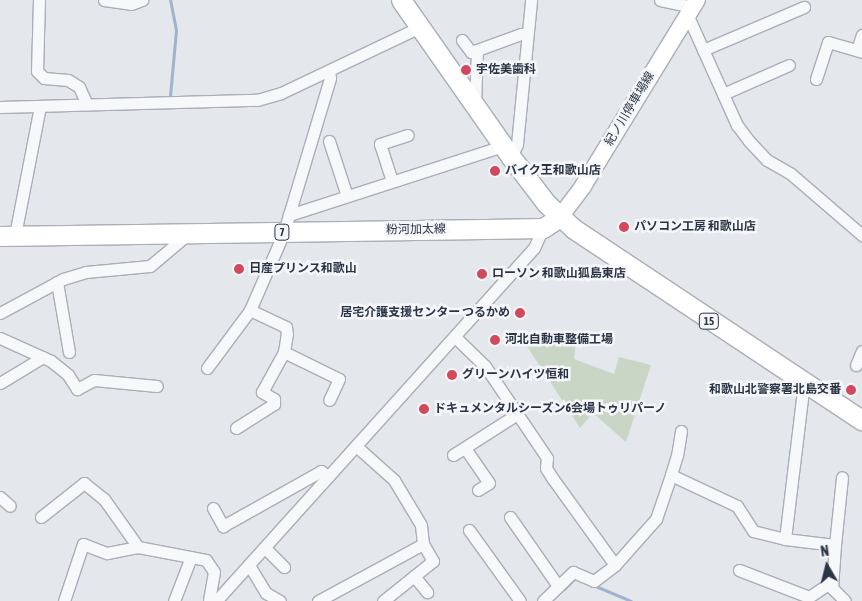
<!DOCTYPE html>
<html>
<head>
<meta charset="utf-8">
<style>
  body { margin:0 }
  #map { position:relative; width:862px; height:601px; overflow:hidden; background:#e4e7ec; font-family:"Asap Condensed","Noto Sans JP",sans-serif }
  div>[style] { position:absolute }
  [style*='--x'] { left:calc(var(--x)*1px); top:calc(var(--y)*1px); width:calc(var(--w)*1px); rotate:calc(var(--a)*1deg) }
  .green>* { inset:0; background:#c9d6c5 }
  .stream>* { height:3px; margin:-1.5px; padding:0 1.5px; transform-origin:1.5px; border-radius:1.5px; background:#9fb4cc }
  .roads { filter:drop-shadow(1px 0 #a9aeb7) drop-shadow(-1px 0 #a9aeb7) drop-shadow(0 1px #a9aeb7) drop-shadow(0 -1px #a9aeb7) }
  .minor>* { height:11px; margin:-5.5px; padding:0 5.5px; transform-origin:5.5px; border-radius:5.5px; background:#f7f8fa }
  .secondary>* { height:16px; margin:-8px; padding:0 8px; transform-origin:8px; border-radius:8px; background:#fff }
  .primary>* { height:19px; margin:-9.5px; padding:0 9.5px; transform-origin:9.5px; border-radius:9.5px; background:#fff }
  .dots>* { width:14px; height:14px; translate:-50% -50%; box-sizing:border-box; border:2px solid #f4f6f9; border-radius:50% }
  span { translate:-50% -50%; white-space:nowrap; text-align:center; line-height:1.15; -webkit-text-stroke:5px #f4f6f9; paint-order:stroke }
  .shield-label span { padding:1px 4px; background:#f4f6f9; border:1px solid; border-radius:4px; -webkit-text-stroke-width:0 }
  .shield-label { font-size:11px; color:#2b3445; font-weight:700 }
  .poi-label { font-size:12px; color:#2b3445; font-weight:700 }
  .left { translate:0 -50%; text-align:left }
  .right { translate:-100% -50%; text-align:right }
  .street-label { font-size:12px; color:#2b3445 }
  .north { position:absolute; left:802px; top:541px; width:50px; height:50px; -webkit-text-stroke:4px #f4f6f9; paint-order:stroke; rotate:352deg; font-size:14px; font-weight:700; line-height:20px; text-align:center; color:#2b3445 }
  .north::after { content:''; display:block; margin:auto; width:18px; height:22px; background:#2b3445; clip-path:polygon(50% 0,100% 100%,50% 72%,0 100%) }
</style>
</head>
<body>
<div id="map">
  <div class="green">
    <div style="clip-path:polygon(576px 340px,574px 359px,614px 374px,619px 357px,651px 365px,626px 442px,593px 413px,580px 428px,525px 343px)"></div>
  </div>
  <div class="stream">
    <div style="--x:170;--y:96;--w:66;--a:-84.8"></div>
    <div style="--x:176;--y:30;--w:31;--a:-101"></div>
    <div style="--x:593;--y:585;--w:41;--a:22.8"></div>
    <div style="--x:564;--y:589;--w:17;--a:-45"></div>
    <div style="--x:576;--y:577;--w:2;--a:27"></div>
  </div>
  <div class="roads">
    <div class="minor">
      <div style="--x:39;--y:0;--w:71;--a:91.6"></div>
      <div style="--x:37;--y:71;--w:10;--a:45"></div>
      <div style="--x:44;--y:78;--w:24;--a:5"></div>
      <div style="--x:68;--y:80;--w:13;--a:32"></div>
      <div style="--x:79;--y:87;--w:19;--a:65"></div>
      <div style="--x:104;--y:0;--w:27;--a:8"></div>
      <div style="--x:131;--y:4;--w:12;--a:-20"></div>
      <div style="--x:660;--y:0;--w:34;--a:12"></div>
      <div style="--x:687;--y:14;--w:122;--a:65.8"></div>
      <div style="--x:737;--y:125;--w:20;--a:53"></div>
      <div style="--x:749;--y:141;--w:26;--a:47"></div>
      <div style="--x:767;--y:160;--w:28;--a:30"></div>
      <div style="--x:791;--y:174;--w:94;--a:40.7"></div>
      <div style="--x:462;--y:40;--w:15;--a:53"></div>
      <div style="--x:471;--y:52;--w:6;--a:-18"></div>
      <div style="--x:703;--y:50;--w:110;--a:-23.1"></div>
      <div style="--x:857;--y:50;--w:16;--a:-72"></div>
      <div style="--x:816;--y:79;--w:39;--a:-72"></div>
      <div style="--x:828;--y:42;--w:35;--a:16"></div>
      <div style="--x:723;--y:94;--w:72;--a:-23.7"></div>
      <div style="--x:475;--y:104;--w:54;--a:-87.9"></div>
      <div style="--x:477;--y:50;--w:47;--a:-20"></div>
      <div style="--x:521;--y:34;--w:6;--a:0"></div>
      <div style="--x:0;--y:107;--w:257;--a:-1.6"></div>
      <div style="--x:257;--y:100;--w:25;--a:-16"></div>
      <div style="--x:281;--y:93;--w:154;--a:-25.4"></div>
      <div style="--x:329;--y:141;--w:58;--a:71.9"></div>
      <div style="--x:511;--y:157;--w:14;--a:-65"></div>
      <div style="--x:517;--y:144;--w:145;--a:-84.4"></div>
      <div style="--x:392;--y:181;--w:39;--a:-108"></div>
      <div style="--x:380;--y:144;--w:29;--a:-18"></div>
      <div style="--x:289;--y:215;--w:143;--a:-73.3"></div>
      <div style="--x:330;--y:78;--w:7;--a:-98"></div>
      <div style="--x:15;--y:235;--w:131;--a:-79"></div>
      <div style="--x:57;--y:282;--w:71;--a:80.3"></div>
      <div style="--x:0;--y:313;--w:72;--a:-28.4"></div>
      <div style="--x:63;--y:279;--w:24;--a:-17"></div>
      <div style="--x:86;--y:272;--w:64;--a:-5.4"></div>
      <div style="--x:150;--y:266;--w:50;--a:-40.1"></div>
      <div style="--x:455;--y:337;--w:42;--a:44"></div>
      <div style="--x:485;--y:366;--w:111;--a:56"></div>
      <div style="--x:547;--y:458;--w:10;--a:96"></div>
      <div style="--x:546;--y:468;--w:13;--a:58"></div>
      <div style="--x:553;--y:479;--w:106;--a:54.2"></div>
      <div style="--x:615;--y:565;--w:62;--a:-48.3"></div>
      <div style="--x:656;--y:519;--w:46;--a:-71.2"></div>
      <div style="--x:0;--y:338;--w:56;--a:24.3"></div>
      <div style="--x:51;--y:361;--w:22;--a:39"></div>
      <div style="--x:68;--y:375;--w:17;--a:57"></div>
      <div style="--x:77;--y:389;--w:19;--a:-28"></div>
      <div style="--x:94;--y:380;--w:63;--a:5.4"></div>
      <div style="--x:284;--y:352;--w:61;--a:26.1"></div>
      <div style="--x:339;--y:379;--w:23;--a:115"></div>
      <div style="--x:856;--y:365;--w:15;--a:-67"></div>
      <div style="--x:207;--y:368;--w:72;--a:-53.4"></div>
      <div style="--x:250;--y:310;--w:85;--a:-66.4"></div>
      <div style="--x:284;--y:232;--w:18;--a:-74"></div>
      <div style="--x:289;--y:215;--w:225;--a:-17.9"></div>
      <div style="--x:804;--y:382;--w:158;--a:96.9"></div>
      <div style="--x:785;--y:539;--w:50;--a:6.8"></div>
      <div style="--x:835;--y:545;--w:43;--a:94"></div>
      <div style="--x:832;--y:588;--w:18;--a:45"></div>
      <div style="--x:0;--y:383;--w:50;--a:-31.2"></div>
      <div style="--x:236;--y:428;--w:45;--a:-32.3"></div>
      <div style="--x:274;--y:404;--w:5;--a:-90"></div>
      <div style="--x:274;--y:399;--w:14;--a:-150"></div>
      <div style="--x:262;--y:392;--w:46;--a:-61.2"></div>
      <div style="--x:284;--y:352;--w:18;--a:-81"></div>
      <div style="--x:287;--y:334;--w:7;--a:-98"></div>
      <div style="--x:286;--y:327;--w:40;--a:-155"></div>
      <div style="--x:681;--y:431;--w:24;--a:99"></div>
      <div style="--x:677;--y:455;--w:21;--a:107"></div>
      <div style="--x:671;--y:475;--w:73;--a:25.2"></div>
      <div style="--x:737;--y:506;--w:30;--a:57"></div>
      <div style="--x:753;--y:531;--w:33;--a:14"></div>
      <div style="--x:465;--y:448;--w:42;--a:55.6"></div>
      <div style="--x:489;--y:483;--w:13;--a:148"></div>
      <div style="--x:453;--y:455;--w:76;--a:-32.6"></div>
      <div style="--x:0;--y:497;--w:13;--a:42"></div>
      <div style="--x:213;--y:508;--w:21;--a:61"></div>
      <div style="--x:223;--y:526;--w:112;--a:-29.3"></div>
      <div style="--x:321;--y:471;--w:9;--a:41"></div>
      <div style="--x:41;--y:517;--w:55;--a:-38.3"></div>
      <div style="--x:84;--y:483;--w:26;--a:39"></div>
      <div style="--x:104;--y:499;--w:59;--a:54.7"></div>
      <div style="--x:138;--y:547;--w:69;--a:10.8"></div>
      <div style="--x:206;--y:560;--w:14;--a:56"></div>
      <div style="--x:214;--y:572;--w:29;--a:100"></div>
      <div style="--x:510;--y:517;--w:84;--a:55.2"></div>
      <div style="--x:469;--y:530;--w:87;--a:54.3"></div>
      <div style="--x:835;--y:545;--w:68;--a:-84.1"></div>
      <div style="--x:265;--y:548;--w:27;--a:45"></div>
      <div style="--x:249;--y:565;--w:33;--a:59"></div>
      <div style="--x:266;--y:593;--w:16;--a:30"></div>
      <div style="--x:739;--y:570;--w:75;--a:21.1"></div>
      <div style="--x:809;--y:597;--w:27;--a:-34"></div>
      <div style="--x:414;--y:576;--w:21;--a:51"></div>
      <div style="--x:64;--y:601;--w:60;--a:-71.6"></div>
      <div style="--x:83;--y:544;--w:26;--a:21"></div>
      <div style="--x:107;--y:553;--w:32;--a:-11"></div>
      <div style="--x:174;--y:601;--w:47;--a:-68.9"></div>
      <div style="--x:216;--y:601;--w:475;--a:-48"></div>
      <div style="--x:534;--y:248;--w:22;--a:-66"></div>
      <div style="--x:318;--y:601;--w:119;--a:-28.5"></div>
      <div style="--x:423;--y:544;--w:19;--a:-96"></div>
      <div style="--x:421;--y:525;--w:52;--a:-121"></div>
      <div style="--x:394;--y:480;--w:51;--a:-138.2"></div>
      <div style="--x:383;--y:601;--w:64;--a:-38.7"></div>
      <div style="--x:433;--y:561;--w:20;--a:-120"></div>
      <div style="--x:543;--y:601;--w:42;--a:-44"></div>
      <div style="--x:573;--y:572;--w:23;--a:23"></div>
      <div style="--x:594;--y:581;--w:26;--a:-37"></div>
    </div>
    <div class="secondary">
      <div style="--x:560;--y:217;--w:39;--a:-53"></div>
      <div style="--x:583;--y:186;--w:218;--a:-58.5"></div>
    </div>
    <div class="primary">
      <div style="--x:401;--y:0;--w:192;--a:55"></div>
      <div style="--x:511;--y:157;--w:58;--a:52.7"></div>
      <div style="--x:546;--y:203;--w:38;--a:43"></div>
      <div style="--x:574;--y:229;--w:346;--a:33.6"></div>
      <div style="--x:0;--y:236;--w:543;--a:-0.84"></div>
      <div style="--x:543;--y:228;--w:20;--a:-33"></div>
    </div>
  </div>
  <div class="dots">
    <div style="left:466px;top:70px;background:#d1495b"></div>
    <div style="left:495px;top:171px;background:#d1495b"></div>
    <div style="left:624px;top:227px;background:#d1495b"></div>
    <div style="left:239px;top:269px;background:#d1495b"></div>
    <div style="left:482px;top:274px;background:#d1495b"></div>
    <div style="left:520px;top:313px;background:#d1495b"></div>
    <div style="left:495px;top:340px;background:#d1495b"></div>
    <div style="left:452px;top:375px;background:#d1495b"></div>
    <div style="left:851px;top:390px;background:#d1495b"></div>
    <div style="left:424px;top:409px;background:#d1495b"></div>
  </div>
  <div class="shield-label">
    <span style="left:282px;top:232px">7</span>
    <span style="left:709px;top:321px">15</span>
  </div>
  <div class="poi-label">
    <span class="left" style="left:476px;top:70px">宇佐美歯科</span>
    <span class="left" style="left:505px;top:171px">バイク王和歌山店</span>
    <span class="left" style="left:634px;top:227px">パソコン工房 和歌山店</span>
    <span class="left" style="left:249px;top:269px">日産プリンス和歌山</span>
    <span class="left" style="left:492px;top:274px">ローソン 和歌山狐島東店</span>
    <span class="right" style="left:510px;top:313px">居宅介護支援センター つるかめ</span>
    <span class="left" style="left:505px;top:340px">河北自動車整備工場</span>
    <span class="left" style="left:462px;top:375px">グリーンハイツ恒和</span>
    <span class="right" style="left:841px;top:390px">和歌山北警察署北島交番</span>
    <span class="left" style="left:434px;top:409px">ドキュメンタルシーズン6会場トゥリパーノ</span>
  </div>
  <div class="street-label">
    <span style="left:630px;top:109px;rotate:-59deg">紀ノ川停車場線</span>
    <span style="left:416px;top:230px;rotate:-1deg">粉河加太線</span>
  </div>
  <div class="north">N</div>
</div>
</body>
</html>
